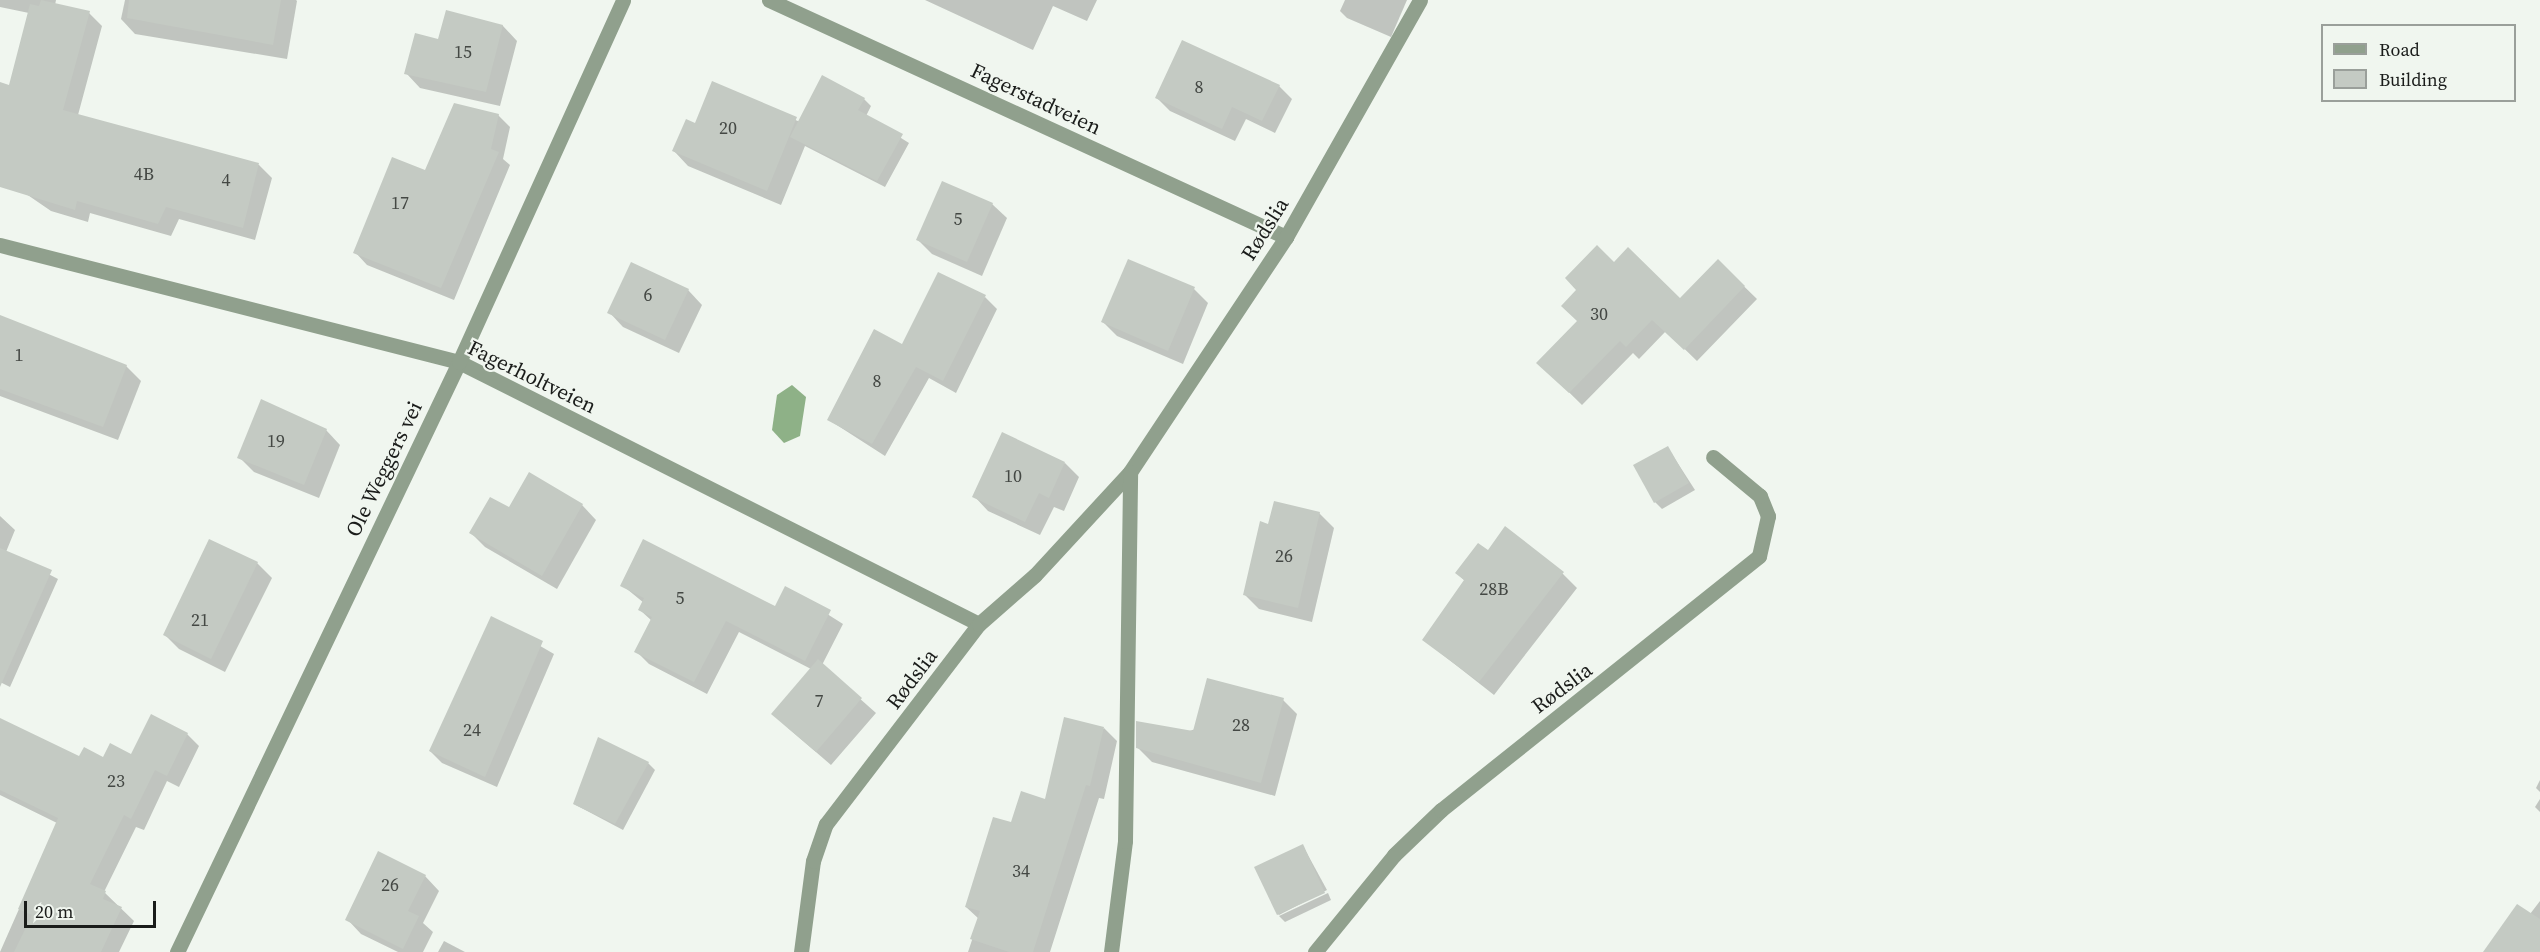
<!DOCTYPE html>
<html>
<head>
<meta charset="utf-8">
<style>
  body { margin:0 }
  #map { position:relative; width:2540px; height:952px; overflow:hidden; background:#f0f6ef; font-family:"Source Serif 4",serif }
  div>[style] { position:absolute }
  [style*='--x'] { left:calc(var(--x)*1px); top:calc(var(--y)*1px); width:calc(var(--w)*1px); rotate:calc(var(--a)*1deg) }
  .water>* { inset:0; background:#8eb187 }
  .shadow>* { inset:0; background:#0003 }
  .building>* { inset:0; background:#c4cac3 }
  .minor>* { height:15px; margin:-7.5px; padding:0 7.5px; transform-origin:7.5px; border-radius:7.5px; background:#90a08d }
  span { translate:-50% -50%; white-space:nowrap; text-align:center; line-height:1.15; -webkit-text-stroke:4.5px #f0f6ef; paint-order:stroke }
  .number-label { font-size:18px; color:#444844 }
  .number-label span { -webkit-text-stroke-width:0 }
  .street-label { font-size:21px; color:#1a1c1a }
  .legend { position:absolute; left:2321px; top:24px; width:195px; height:78px; box-sizing:border-box; background:#f0f6ef; border:2px solid #9a9f9a; margin:0; padding:8px 10px; list-style:none; font-size:18px; color:#1a1c1a }
  .legend li { display:flex; align-items:center; gap:12px; height:30px }
  .legend b { width:30px; border:2px solid #9a9f9a }
  .scale { position:absolute; left:24px; top:901px; width:132px; height:27px; box-sizing:border-box; border:3px solid #1a1c1a; border-top:0; padding-left:8px; font-size:18px; line-height:21px; white-space:nowrap; color:#1a1c1a; -webkit-text-stroke:4px #f0f6ef; paint-order:stroke }
</style>
</head>
<body>
<div id="map">
  <div class="water">
    <div style="clip-path:polygon(792px 385px,806px 397px,800px 436px,784px 443px,772px 430px,777px 395px)"></div>
  </div>
  <div class="shadow">
    <div style="clip-path:polygon(0 0,56px 0,55px 5px,89px 13px,102px 26px,78px 115px,259px 165px,272px 178px,255px 240px,179px 219px,171px 236px,90px 213px,88px 222px,51px 211px,0 176px,0 84px,10px 87px,29px 13px,0 7px)"></div>
    <div style="clip-path:polygon(125px 0,296px 0,297px 1px,287px 59px,135px 34px,121px 19px)"></div>
    <div style="clip-path:polygon(925px 0,1097px 0,1087px 21px,1053px 6px,1033px 50px)"></div>
    <div style="clip-path:polygon(1345px 0,1407px 0,1391px 37px,1347px 18px,1340px 11px)"></div>
    <div style="clip-path:polygon(447px 12px,503px 26px,517px 41px,500px 106px,420px 88px,406px 73px,439px 40px)"></div>
    <div style="clip-path:polygon(713px 83px,800px 122px,864px 99px,871px 106px,866px 116px,909px 143px,885px 187px,805px 146px,781px 205px,688px 166px,674px 151px,695px 125px)"></div>
    <div style="clip-path:polygon(1279px 86px,1292px 99px,1275px 133px,1246px 119px,1235px 141px,1170px 111px,1157px 98px)"></div>
    <div style="clip-path:polygon(498px 115px,510px 127px,503px 159px,510px 165px,454px 300px,367px 265px,355px 252px,426px 172px)"></div>
    <div style="clip-path:polygon(992px 204px,1007px 218px,982px 276px,932px 254px,918px 240px)"></div>
    <div style="clip-path:polygon(1718px 261px,1757px 299px,1697px 361px,1666px 331px,1639px 359px,1633px 353px,1582px 405px,1539px 363px,1579px 322px,1614px 264px,1680px 300px)"></div>
    <div style="clip-path:polygon(1194px 289px,1208px 303px,1183px 364px,1117px 336px,1103px 322px)"></div>
    <div style="clip-path:polygon(688px 290px,702px 305px,679px 353px,623px 327px,609px 312px)"></div>
    <div style="clip-path:polygon(985px 297px,997px 309px,956px 393px,929px 378px,885px 456px,829px 420px,903px 346px)"></div>
    <div style="clip-path:polygon(0 316px,126px 366px,141px 381px,118px 440px,0 396px)"></div>
    <div style="clip-path:polygon(326px 430px,340px 445px,319px 498px,254px 472px,239px 457px)"></div>
    <div style="clip-path:polygon(1668px 448px,1695px 490px,1662px 509px,1655px 502px)"></div>
    <div style="clip-path:polygon(1065px 463px,1079px 477px,1064px 511px,1054px 507px,1040px 535px,988px 511px,974px 496px)"></div>
    <div style="clip-path:polygon(582px 505px,596px 520px,557px 589px,485px 547px,471px 533px,509px 509px)"></div>
    <div style="clip-path:polygon(1319px 513px,1334px 528px,1312px 622px,1259px 609px,1245px 595px)"></div>
    <div style="clip-path:polygon(0 516px,15px 530px,6px 552px,58px 579px,10px 687px,0 682px)"></div>
    <div style="clip-path:polygon(1488px 552px,1563px 574px,1577px 588px,1494px 695px,1424px 640px,1465px 581px,1457px 573px)"></div>
    <div style="clip-path:polygon(257px 563px,272px 578px,225px 672px,179px 649px,165px 635px)"></div>
    <div style="clip-path:polygon(622px 585px,775px 608px,786px 588px,843px 624px,822px 665px,876px 713px,831px 765px,788px 728px,811px 669px,739px 632px,707px 694px,649px 664px,636px 651px,652px 621px,640px 610px,644px 603px)"></div>
    <div style="clip-path:polygon(492px 618px,554px 654px,497px 787px,442px 763px,430px 751px)"></div>
    <div style="clip-path:polygon(1283px 700px,1297px 714px,1275px 796px,1152px 762px,1138px 748px)"></div>
    <div style="clip-path:polygon(0 728px,80px 758px,132px 756px,187px 734px,199px 746px,179px 787px,167px 781px,144px 830px,136px 827px,104px 892px,134px 921px,119px 952px,0 952px,57px 823px,0 795px)"></div>
    <div style="clip-path:polygon(1104px 728px,1117px 741px,1104px 799px,1099px 798px,1050px 952px,968px 952px,979px 919px,966px 907px,1012px 824px,1046px 801px)"></div>
    <div style="clip-path:polygon(648px 763px,655px 770px,623px 830px,574px 804px)"></div>
    <div style="clip-path:polygon(2540px 780px,2540px 792px,2536px 788px)"></div>
    <div style="clip-path:polygon(2540px 799px,2540px 812px,2535px 807px)"></div>
    <div style="clip-path:polygon(1303px 846px,1327px 890px,1279px 915px,1278px 914px)"></div>
    <div style="clip-path:polygon(425px 876px,439px 891px,423px 923px,433px 932px,423px 952px,398px 952px,361px 934px,347px 919px)"></div>
    <div style="clip-path:polygon(1328px 893px,1331px 900px,1285px 922px,1279px 916px)"></div>
    <div style="clip-path:polygon(2540px 901px,2540px 952px,2485px 952px,2530px 914px)"></div>
    <div style="clip-path:polygon(444px 941px,465px 952px,438px 952px)"></div>
  </div>
  <div class="building">
    <div style="clip-path:polygon(41px 0,90px 11px,63px 110px,259px 163px,243px 228px,166px 207px,158px 224px,77px 201px,75px 210px,0 187px,0 82px,9px 85px,30px 4px,39px 6px)"></div>
    <div style="clip-path:polygon(129px 0,281px 0,273px 45px,127px 18px)"></div>
    <div style="clip-path:polygon(446px 10px,503px 25px,486px 92px,404px 74px,415px 33px,438px 39px)"></div>
    <div style="clip-path:polygon(1182px 40px,1280px 85px,1262px 121px,1232px 107px,1222px 129px,1155px 98px)"></div>
    <div style="clip-path:polygon(822px 75px,865px 98px,858px 110px,903px 134px,877px 181px,790px 137px)"></div>
    <div style="clip-path:polygon(712px 81px,797px 117px,767px 191px,672px 151px,686px 119px,695px 123px)"></div>
    <div style="clip-path:polygon(454px 103px,499px 114px,491px 149px,499px 152px,441px 288px,353px 253px,392px 157px,425px 170px)"></div>
    <div style="clip-path:polygon(942px 181px,993px 203px,967px 262px,916px 240px)"></div>
    <div style="clip-path:polygon(1597px 245px,1614px 262px,1628px 247px,1680px 298px,1718px 259px,1745px 286px,1684px 350px,1652px 320px,1626px 347px,1620px 341px,1569px 393px,1536px 363px,1577px 321px,1561px 306px,1576px 290px,1565px 278px)"></div>
    <div style="clip-path:polygon(1128px 259px,1195px 287px,1168px 351px,1101px 322px)"></div>
    <div style="clip-path:polygon(631px 262px,689px 289px,665px 340px,607px 313px)"></div>
    <div style="clip-path:polygon(938px 272px,986px 295px,943px 381px,916px 367px,872px 444px,827px 420px,874px 329px,902px 344px)"></div>
    <div style="clip-path:polygon(0 315px,127px 365px,103px 427px,0 389px)"></div>
    <div style="clip-path:polygon(261px 399px,327px 429px,304px 485px,237px 458px)"></div>
    <div style="clip-path:polygon(1002px 432px,1065px 462px,1049px 498px,1039px 493px,1025px 522px,972px 497px)"></div>
    <div style="clip-path:polygon(1668px 446px,1689px 483px,1654px 503px,1633px 465px)"></div>
    <div style="clip-path:polygon(529px 472px,583px 504px,542px 576px,469px 533px,490px 497px,509px 507px)"></div>
    <div style="clip-path:polygon(1274px 501px,1320px 512px,1298px 608px,1243px 595px,1260px 521px,1268px 524px)"></div>
    <div style="clip-path:polygon(1505px 526px,1564px 572px,1479px 682px,1422px 640px,1464px 580px,1455px 573px,1478px 543px,1488px 550px)"></div>
    <div style="clip-path:polygon(209px 539px,258px 562px,211px 659px,163px 635px)"></div>
    <div style="clip-path:polygon(643px 539px,775px 606px,785px 586px,831px 610px,805px 661px,726px 621px,694px 682px,634px 652px,652px 617px,638px 610px,644px 598px,620px 586px)"></div>
    <div style="clip-path:polygon(0 548px,52px 570px,0 687px)"></div>
    <div style="clip-path:polygon(491px 616px,543px 641px,485px 777px,429px 751px)"></div>
    <div style="clip-path:polygon(818px 659px,862px 698px,816px 752px,771px 714px)"></div>
    <div style="clip-path:polygon(1207px 678px,1284px 698px,1261px 783px,1136px 748px,1136px 721px,1193px 731px)"></div>
    <div style="clip-path:polygon(151px 714px,188px 733px,167px 776px,155px 770px,131px 819px,124px 815px,90px 884px,106px 891px,103px 899px,122px 907px,101px 952px,14px 952px,32px 915px,18px 909px,58px 818px,0 790px,0 718px,79px 756px,84px 747px,103px 757px,110px 743px,131px 754px)"></div>
    <div style="clip-path:polygon(1064px 717px,1104px 727px,1090px 786px,1086px 785px,1033px 952px,1009px 952px,970px 939px,980px 911px,965px 907px,993px 817px,1011px 822px,1021px 791px,1045px 799px)"></div>
    <div style="clip-path:polygon(598px 737px,649px 762px,615px 824px,573px 804px)"></div>
    <div style="clip-path:polygon(1303px 844px,1325px 893px,1277px 915px,1254px 867px)"></div>
    <div style="clip-path:polygon(378px 851px,426px 875px,408px 911px,419px 916px,403px 949px,345px 920px)"></div>
    <div style="clip-path:polygon(2517px 904px,2540px 919px,2540px 952px,2483px 952px)"></div>
  </div>
  <div class="minor">
    <div style="--x:769;--y:0;--w:569;--a:24.63"></div>
    <div style="--x:0;--y:245;--w:474;--a:14.3"></div>
    <div style="--x:459;--y:362;--w:582;--a:26.74"></div>
    <div style="--x:177;--y:952;--w:654;--a:-64.45"></div>
    <div style="--x:459;--y:362;--w:397;--a:-65.6"></div>
    <div style="--x:801;--y:952;--w:92;--a:-82.5"></div>
    <div style="--x:813;--y:861;--w:39;--a:-71"></div>
    <div style="--x:826;--y:824;--w:252;--a:-52.6"></div>
    <div style="--x:979;--y:624;--w:74;--a:-41.2"></div>
    <div style="--x:1035;--y:575;--w:140;--a:-47.3"></div>
    <div style="--x:1130;--y:472;--w:282;--a:-56.4"></div>
    <div style="--x:1286;--y:237;--w:272;--a:-60.5"></div>
    <div style="--x:1111;--y:952;--w:112;--a:-82.8"></div>
    <div style="--x:1125;--y:841;--w:369;--a:-89.2"></div>
    <div style="--x:1315;--y:952;--w:125;--a:-50.8"></div>
    <div style="--x:1394;--y:855;--w:65;--a:-43.8"></div>
    <div style="--x:1441;--y:810;--w:407;--a:-38.6"></div>
    <div style="--x:1759;--y:556;--w:41;--a:-77.3"></div>
    <div style="--x:1768;--y:516;--w:22;--a:-112"></div>
    <div style="--x:1760;--y:496;--w:61;--a:-140.3"></div>
  </div>
  <div class="number-label">
    <span style="left:463px;top:52px">15</span>
    <span style="left:1199px;top:87px">8</span>
    <span style="left:728px;top:128px">20</span>
    <span style="left:144px;top:174px">4B</span>
    <span style="left:226px;top:180px">4</span>
    <span style="left:400px;top:203px">17</span>
    <span style="left:958px;top:219px">5</span>
    <span style="left:648px;top:295px">6</span>
    <span style="left:1599px;top:314px">30</span>
    <span style="left:19px;top:355px">1</span>
    <span style="left:877px;top:381px">8</span>
    <span style="left:276px;top:441px">19</span>
    <span style="left:1013px;top:476px">10</span>
    <span style="left:1284px;top:556px">26</span>
    <span style="left:1494px;top:589px">28B</span>
    <span style="left:680px;top:598px">5</span>
    <span style="left:200px;top:620px">21</span>
    <span style="left:819px;top:701px">7</span>
    <span style="left:1241px;top:725px">28</span>
    <span style="left:472px;top:730px">24</span>
    <span style="left:116px;top:781px">23</span>
    <span style="left:1021px;top:871px">34</span>
    <span style="left:390px;top:885px">26</span>
  </div>
  <div class="street-label">
    <span style="left:1036px;top:99px;rotate:25deg">Fagerstadveien</span>
    <span style="left:1265px;top:229px;rotate:-58deg">Rødslia</span>
    <span style="left:532px;top:377px;rotate:26deg">Fagerholtveien</span>
    <span style="left:384px;top:469px;rotate:-64deg">Ole Weggers vei</span>
    <span style="left:912px;top:679px;rotate:-53deg">Rødslia</span>
    <span style="left:1562px;top:688px;rotate:-37deg">Rødslia</span>
  </div>
  <ul class="legend">
  <li><b style="height:8px;background:#90a08d"></b>Road</li>
  <li><b style="height:16px;background:#c4cac3"></b>Building</li>
  </ul>
  <div class="scale">20 m</div>
</div>
</body>
</html>
